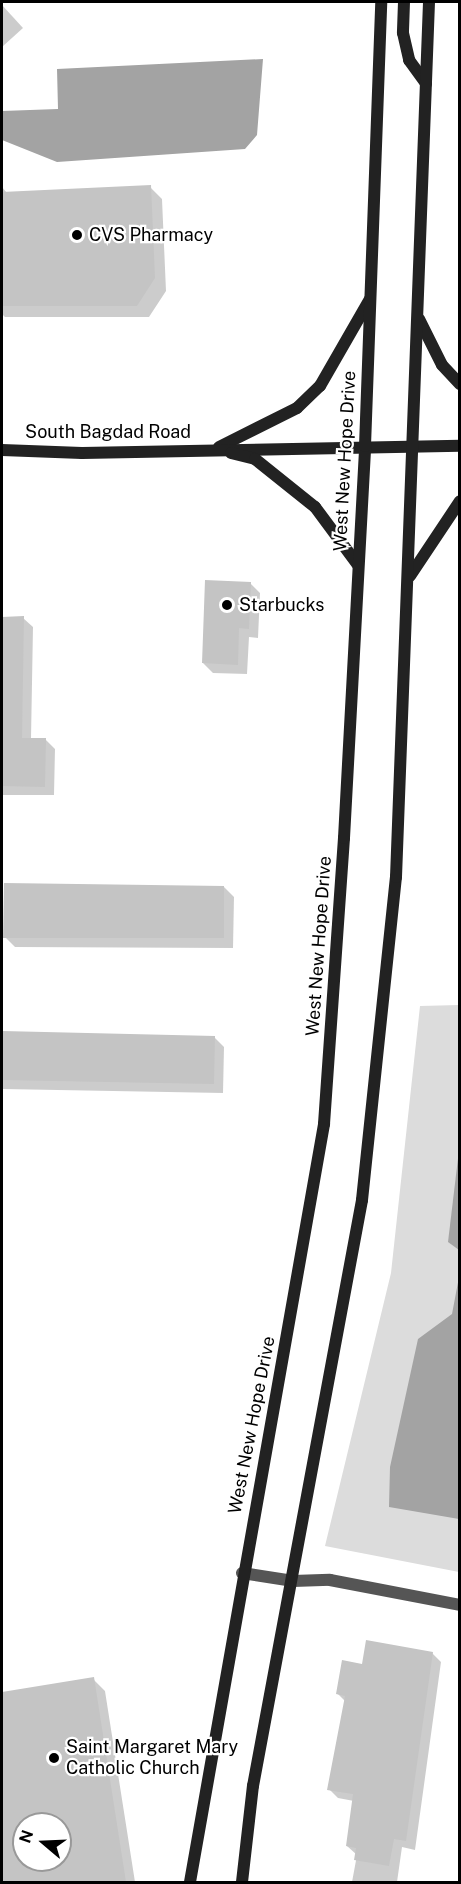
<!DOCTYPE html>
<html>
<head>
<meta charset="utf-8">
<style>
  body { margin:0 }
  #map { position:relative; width:461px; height:1884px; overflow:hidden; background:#fff; font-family:"Public Sans",sans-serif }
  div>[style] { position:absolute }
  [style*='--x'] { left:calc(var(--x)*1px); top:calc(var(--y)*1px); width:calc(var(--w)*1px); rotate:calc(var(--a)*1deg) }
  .green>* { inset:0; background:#dcdcdc }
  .water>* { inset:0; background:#a3a3a3 }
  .shadow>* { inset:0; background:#0003 }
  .building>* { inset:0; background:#c4c4c4 }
  .minor>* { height:12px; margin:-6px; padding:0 6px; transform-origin:6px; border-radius:6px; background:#555 }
  .secondary>* { height:12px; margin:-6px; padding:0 6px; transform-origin:6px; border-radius:6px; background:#222 }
  .dots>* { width:16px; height:16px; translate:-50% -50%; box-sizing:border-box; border:3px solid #fff; border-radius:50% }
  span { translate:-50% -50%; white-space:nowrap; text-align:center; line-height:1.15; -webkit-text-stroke:4.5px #fff; paint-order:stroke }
  .poi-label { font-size:18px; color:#000 }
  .left { translate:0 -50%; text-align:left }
  .street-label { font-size:18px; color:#000 }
  .frame { position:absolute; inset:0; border:3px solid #000; pointer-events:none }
  .north { position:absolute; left:12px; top:1812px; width:60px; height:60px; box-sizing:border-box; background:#fff; border:2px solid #999; border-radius:50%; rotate:289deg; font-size:16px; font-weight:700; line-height:24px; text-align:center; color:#000 }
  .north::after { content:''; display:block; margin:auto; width:21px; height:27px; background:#000; clip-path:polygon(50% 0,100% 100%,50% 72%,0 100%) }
</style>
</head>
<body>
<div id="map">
  <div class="green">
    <div style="clip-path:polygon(459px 1005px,459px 1572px,325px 1546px,391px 1273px,420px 1006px)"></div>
  </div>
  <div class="water">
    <div style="clip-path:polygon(263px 59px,257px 135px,245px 149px,57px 162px,2px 140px,2px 111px,58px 109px,57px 69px)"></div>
    <div style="clip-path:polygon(459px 1150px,459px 1250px,448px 1242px)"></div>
    <div style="clip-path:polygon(459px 1277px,459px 1519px,389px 1507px,390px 1467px,418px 1339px,452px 1314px)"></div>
  </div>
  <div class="shadow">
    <div style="clip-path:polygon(2px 5px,23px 28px,2px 47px)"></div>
    <div style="clip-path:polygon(2px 187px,7px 193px,150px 187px,162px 199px,166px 291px,149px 317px,5px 317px,2px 314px)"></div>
    <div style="clip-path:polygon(250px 583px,260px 593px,258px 638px,249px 637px,247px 674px,213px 673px,203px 663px)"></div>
    <div style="clip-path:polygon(2px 618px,23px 618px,33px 627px,31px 739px,45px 739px,55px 749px,54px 795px,2px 795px)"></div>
    <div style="clip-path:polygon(224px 887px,234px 897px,233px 948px,15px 947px,5px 937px)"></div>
    <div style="clip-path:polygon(2px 1033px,214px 1037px,224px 1047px,223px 1093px,2px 1089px)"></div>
    <div style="clip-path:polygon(432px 1653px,441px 1662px,415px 1850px,402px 1847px,397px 1882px,352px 1882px,357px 1855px,347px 1846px,354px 1801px,338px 1798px,329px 1789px,345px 1701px,338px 1694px,363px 1666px)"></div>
    <div style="clip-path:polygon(evenodd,93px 1679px,105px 1691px,135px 1882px,2px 1882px,2px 1694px,93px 1679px,24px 1824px,60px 1824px,60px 1860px,24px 1860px,24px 1824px)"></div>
  </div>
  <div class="building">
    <div style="clip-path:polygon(151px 185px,155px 278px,137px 306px,2px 306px,2px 192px)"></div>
    <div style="clip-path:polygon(205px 580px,251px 582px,249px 629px,239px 628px,238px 665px,202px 663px)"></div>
    <div style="clip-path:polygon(24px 616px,22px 738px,46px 738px,45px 787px,2px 786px,2px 617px)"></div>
    <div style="clip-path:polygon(4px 883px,224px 886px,224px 938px,3px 938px)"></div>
    <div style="clip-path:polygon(2px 1031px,215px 1036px,214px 1084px,2px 1080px)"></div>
    <div style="clip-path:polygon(366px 1640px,433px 1652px,406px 1841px,394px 1839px,389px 1866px,354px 1860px,356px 1848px,346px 1846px,353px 1794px,327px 1790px,345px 1696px,336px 1694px,342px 1660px,362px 1664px)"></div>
    <div style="clip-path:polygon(evenodd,94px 1677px,126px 1882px,2px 1882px,2px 1692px,94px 1677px,24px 1824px,60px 1824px,60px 1860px,24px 1860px,24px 1824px)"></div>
  </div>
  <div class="minor">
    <div style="--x:242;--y:1573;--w:52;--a:8.9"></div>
    <div style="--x:293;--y:1581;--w:37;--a:-2"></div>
    <div style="--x:330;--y:1580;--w:132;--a:10.9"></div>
  </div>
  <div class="secondary">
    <div style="--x:404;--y:2;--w:31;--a:92"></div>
    <div style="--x:403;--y:33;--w:28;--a:77"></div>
    <div style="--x:409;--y:60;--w:29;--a:54"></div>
    <div style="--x:419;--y:319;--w:51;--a:63.4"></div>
    <div style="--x:442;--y:365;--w:26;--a:47"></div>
    <div style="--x:219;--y:447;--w:87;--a:-26.6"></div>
    <div style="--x:297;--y:408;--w:32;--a:-44"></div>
    <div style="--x:320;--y:386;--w:100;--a:-60.1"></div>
    <div style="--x:2;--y:450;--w:80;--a:2.1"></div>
    <div style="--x:82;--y:453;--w:378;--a:-1.1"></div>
    <div style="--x:231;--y:453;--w:25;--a:14"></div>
    <div style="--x:255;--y:459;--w:77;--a:38.7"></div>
    <div style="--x:315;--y:507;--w:72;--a:53.4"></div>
    <div style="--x:410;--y:576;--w:90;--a:-56.3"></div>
    <div style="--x:190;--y:1882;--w:770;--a:-79.97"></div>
    <div style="--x:324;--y:1124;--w:287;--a:-86"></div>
    <div style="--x:344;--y:838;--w:393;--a:-86.9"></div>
    <div style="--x:365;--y:446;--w:444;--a:-87.9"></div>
    <div style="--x:242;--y:1882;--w:97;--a:-83.5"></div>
    <div style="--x:253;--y:1786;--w:596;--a:-79.46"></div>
    <div style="--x:362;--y:1200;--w:325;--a:-84"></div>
    <div style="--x:396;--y:877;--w:876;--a:-87.84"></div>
  </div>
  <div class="dots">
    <div style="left:77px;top:235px;background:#000"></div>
    <div style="left:227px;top:605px;background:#000"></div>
    <div style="left:54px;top:1758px;background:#000"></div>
  </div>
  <div class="poi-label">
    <span class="left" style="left:89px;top:235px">CVS Pharmacy</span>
    <span class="left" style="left:239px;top:605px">Starbucks</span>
    <span class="left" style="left:66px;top:1758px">Saint Margaret Mary<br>Catholic Church</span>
  </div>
  <div class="street-label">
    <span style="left:108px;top:432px">South Bagdad Road</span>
    <span style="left:345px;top:461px;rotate:-87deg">West New Hope Drive</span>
    <span style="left:319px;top:946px;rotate:-86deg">West New Hope Drive</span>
    <span style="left:252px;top:1425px;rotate:-79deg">West New Hope Drive</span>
  </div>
  <div class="frame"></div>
  <div class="north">N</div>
</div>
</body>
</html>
